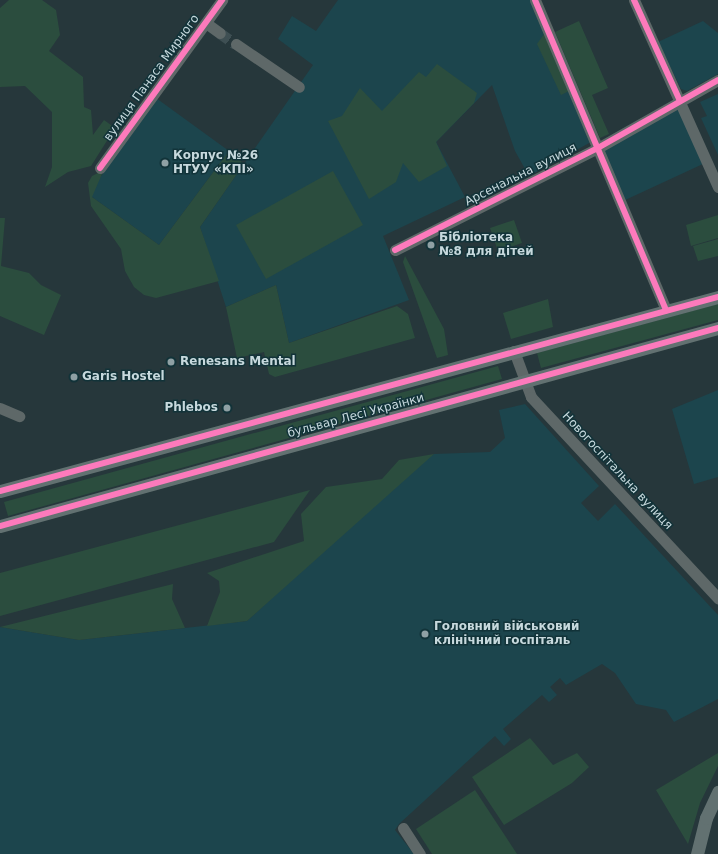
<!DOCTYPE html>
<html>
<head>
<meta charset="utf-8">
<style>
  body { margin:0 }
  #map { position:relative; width:718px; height:854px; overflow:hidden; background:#26373b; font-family:"DejaVu Sans",sans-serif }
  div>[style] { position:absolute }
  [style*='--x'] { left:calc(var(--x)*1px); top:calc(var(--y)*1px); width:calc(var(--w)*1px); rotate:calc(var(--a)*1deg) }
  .built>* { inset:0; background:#1c454d }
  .green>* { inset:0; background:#2b4d3e }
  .minor-tunnel>* { height:11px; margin-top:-5.5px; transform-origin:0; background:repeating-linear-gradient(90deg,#3e4f53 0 11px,transparent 0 16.5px) }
  .minor>* { height:11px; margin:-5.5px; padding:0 5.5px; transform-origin:5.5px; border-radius:5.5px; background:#5e6868 }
  .major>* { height:13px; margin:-6.5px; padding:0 6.5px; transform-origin:6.5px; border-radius:6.5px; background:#627171 }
  .cycleway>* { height:6px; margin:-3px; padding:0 3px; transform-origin:3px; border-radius:3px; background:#fd7abc }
  .dots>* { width:11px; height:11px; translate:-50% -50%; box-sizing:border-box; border:2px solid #123339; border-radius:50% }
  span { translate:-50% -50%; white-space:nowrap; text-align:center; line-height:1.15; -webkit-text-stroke:3px #123339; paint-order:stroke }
  .street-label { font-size:12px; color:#c7d9dd }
  .poi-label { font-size:12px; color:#c7d9dd; font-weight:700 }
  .left { translate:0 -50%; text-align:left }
  .right { translate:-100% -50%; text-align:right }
</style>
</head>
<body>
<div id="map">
  <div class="built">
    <div style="clip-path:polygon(338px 0,530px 0,591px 142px,529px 176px,515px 151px,492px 85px,436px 142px,465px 197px,383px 236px,409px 300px,289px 343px,276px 285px,226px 307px,200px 227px,313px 65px,278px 39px,292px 16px,316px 31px)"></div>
    <div style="clip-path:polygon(703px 21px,718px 33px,718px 74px,687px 91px,681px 89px,658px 42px)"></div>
    <div style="clip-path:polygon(718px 94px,718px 155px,701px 118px,707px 116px,700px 102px)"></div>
    <div style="clip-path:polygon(156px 98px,229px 151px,159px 245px,92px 197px,90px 183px,99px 179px)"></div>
    <div style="clip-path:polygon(678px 107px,705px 163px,623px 201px,601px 149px)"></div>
    <div style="clip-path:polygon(718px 390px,718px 477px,694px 484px,672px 409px)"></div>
    <div style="clip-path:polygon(525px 404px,599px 486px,581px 503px,598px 521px,615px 504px,718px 615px,718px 699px,674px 722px,666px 710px,636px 704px,615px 673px,602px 664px,566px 685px,560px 678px,550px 687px,557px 695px,549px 702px,542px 695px,503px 729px,511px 739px,504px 746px,495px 736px,399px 824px,395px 830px,414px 854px,0 854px,0 627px,79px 640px,247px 621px,414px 468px,434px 454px,490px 452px,505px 438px,499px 410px)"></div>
  </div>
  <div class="green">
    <div style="clip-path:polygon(9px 0,42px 0,56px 10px,60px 35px,49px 51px,83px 77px,84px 107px,91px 110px,93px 135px,104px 120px,115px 128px,91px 166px,68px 172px,45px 187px,52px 167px,52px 112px,25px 86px,0 87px,0 8px)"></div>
    <div style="clip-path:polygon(579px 21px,608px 88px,592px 95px,609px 134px,600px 138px,555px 32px)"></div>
    <div style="clip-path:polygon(544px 34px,569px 91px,561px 95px,537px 44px)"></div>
    <div style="clip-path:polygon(437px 64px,477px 93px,474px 103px,436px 142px,447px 166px,419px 182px,403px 163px,396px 182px,369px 199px,328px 121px,342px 116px,360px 88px,382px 111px,419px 72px,426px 77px)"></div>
    <div style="clip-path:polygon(229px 151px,244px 164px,200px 227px,219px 281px,156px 298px,144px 295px,134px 287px,125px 271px,121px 249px,91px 206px,88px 183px,92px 176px,100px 172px,102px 174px,92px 197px,159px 245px)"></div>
    <div style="clip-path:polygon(333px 171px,363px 225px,266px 279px,236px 225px)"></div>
    <div style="clip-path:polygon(718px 215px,718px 238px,691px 246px,686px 225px)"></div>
    <div style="clip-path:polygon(0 218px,5px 218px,1px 266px,29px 273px,41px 285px,61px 295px,44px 335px,0 316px)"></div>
    <div style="clip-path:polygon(514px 220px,522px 243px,498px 251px,490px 228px)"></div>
    <div style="clip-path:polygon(718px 239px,718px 256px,698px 261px,693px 246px)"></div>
    <div style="clip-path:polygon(405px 256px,444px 329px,448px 355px,437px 358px,403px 262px)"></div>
    <div style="clip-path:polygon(276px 285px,289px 343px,397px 306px,408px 314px,415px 338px,275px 377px,269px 374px,264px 352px,237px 358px,226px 307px)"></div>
    <div style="clip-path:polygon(548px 299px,553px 327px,511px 339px,503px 313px)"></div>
    <div style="clip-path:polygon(718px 304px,718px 320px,541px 368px,537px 353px)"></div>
    <div style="clip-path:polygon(498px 366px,502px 379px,8px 516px,4px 502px)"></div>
    <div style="clip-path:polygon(434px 454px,247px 621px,207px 626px,220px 592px,219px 581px,207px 573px,304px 541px,301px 514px,326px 487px,382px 479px,399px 460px)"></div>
    <div style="clip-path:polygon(310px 490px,274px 542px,0 616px,0 573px)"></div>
    <div style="clip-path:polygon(173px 584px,172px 599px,185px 628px,79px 640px,0 627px)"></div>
    <div style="clip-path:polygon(530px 738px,553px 765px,577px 753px,589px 767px,572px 783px,504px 825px,472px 777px)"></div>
    <div style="clip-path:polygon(718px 753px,718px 766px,700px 803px,688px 844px,656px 790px)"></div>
    <div style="clip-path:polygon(475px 790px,517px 854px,432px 854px,416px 829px)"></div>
  </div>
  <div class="minor-tunnel">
    <div style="--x:220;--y:33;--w:19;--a:35"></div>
  </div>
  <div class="minor">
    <div style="--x:535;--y:0;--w:337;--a:67.1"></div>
    <div style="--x:634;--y:0;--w:205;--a:65.8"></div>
    <div style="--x:206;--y:23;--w:17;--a:36"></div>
    <div style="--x:236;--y:44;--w:76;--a:34.3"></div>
    <div style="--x:100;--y:168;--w:208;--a:-54"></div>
    <div style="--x:395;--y:250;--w:225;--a:-26.7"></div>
    <div style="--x:596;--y:149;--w:140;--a:-29.5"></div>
    <div style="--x:514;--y:351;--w:49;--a:69.7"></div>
    <div style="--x:531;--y:397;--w:275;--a:47.1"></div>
    <div style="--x:0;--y:408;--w:21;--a:23"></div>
    <div style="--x:403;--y:828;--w:31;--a:57"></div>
  </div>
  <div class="major">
    <div style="--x:0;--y:491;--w:744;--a:-15.12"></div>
    <div style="--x:0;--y:526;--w:745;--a:-15.42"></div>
    <div style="--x:697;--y:854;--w:37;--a:-76"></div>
    <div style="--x:706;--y:818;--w:29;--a:-65"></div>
  </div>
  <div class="cycleway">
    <div style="--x:535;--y:0;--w:337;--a:67.1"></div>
    <div style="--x:634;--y:0;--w:111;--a:65.5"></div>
    <div style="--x:100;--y:168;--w:208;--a:-54"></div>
    <div style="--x:395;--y:250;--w:225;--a:-26.7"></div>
    <div style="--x:596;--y:149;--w:140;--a:-29.5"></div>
    <div style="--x:0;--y:491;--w:744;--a:-15.12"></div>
    <div style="--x:0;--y:526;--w:745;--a:-15.42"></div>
  </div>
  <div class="dots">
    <div style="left:165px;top:163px;background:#8fa0a4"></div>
    <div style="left:431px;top:245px;background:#8fa0a4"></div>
    <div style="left:171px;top:362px;background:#8fa0a4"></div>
    <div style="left:74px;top:377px;background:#8fa0a4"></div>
    <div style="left:227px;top:408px;background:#8fa0a4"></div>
    <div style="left:425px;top:634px;background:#8fa0a4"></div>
  </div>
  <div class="street-label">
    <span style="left:152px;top:78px;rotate:-54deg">вулиця Панаса Мирного</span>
    <span style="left:521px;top:175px;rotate:-27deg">Арсенальна вулиця</span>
    <span style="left:356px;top:416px;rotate:-15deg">бульвар Лесі Українки</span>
    <span style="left:617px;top:471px;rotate:47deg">Новогоспітальна вулиця</span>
  </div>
  <div class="poi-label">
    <span class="left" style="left:173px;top:163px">Корпус №26<br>НТУУ «КПІ»</span>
    <span class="left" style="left:439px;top:245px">Бібліотека<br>№8 для дітей</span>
    <span class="left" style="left:180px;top:362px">Renesans Mental</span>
    <span class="left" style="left:82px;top:377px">Garis Hostel</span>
    <span class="right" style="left:218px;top:408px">Phlebos</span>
    <span class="left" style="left:434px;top:634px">Головний військовий<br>клінічний госпіталь</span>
  </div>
</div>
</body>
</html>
